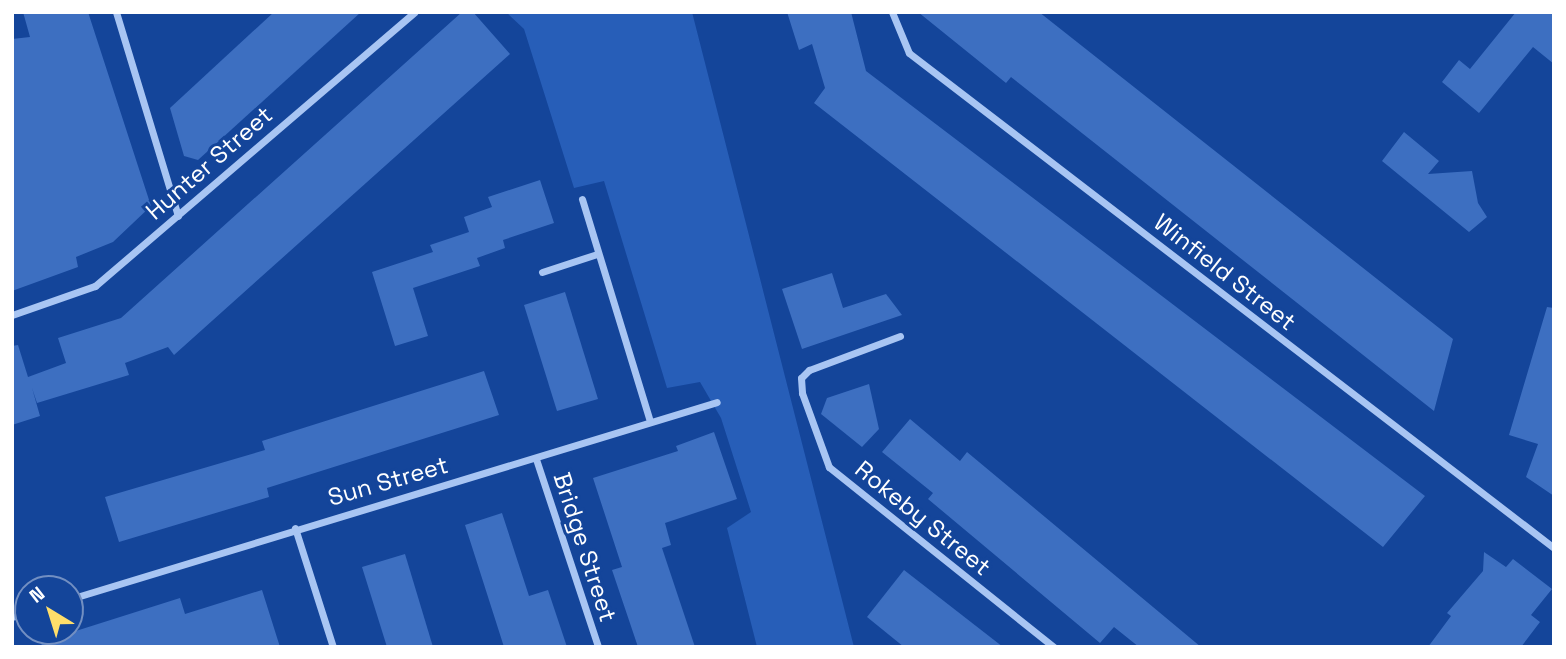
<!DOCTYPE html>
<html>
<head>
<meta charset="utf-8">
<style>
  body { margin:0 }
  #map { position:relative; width:1566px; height:659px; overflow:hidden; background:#14459a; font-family:"Space Grotesk",sans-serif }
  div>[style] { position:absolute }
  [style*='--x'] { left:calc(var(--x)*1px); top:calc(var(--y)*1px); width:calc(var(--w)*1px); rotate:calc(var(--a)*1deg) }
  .green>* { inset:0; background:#275eb8 }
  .building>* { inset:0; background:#3d6fc1 }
  .minor>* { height:7px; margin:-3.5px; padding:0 3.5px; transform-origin:3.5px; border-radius:3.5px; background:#a8c5f3 }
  span { translate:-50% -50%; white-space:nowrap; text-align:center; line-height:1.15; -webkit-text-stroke:6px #14459a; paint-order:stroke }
  .street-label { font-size:24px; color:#fff }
  .frame { position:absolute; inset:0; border:14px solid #fff; pointer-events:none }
  .north { position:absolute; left:14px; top:575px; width:70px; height:70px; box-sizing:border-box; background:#14459a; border:2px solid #728fc2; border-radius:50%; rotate:322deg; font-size:19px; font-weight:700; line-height:28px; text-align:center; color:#fff }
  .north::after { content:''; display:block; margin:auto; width:24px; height:32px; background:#ffde6a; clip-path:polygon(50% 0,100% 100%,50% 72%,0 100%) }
</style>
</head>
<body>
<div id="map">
  <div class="green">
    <div style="clip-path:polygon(506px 12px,692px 12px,854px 647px,757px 647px,727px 528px,751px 512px,721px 418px,700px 382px,667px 388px,604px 181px,574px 188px,524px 29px)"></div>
  </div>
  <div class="building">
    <div style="clip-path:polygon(23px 12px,88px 12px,151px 206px,113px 242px,76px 257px,78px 267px,12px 291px,12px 39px,30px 37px)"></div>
    <div style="clip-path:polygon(274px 12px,361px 12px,198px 160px,184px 156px,170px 108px)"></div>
    <div style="clip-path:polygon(462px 12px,473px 12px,510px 54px,174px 355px,168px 347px,125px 363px,129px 375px,37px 403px,32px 388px,40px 416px,12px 425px,12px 346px,18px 345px,28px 377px,66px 363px,58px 338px,121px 318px)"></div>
    <div style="clip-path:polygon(787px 12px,851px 12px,866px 71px,1425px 496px,1383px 547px,814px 103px,825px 88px,812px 44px,799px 50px)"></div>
    <div style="clip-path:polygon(918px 12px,1039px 12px,1453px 339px,1434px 411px,1011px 77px,1006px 83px)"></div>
    <div style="clip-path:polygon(1516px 12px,1554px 12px,1554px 64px,1533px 47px,1479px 113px,1442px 82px,1459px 60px,1470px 69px)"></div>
    <div style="clip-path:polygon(1404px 132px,1439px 161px,1428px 174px,1472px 171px,1478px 203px,1487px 217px,1469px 232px,1382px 161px)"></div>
    <div style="clip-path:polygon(540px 180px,554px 223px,503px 240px,505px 248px,477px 258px,480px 266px,413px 288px,428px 336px,395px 346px,372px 272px,433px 252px,430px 245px,469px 232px,464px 217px,492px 207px,488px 197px)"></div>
    <div style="clip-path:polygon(832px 273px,843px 308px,886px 294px,902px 315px,802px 349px,782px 289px)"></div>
    <div style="clip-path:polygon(565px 292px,598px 399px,557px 411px,524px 305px)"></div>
    <div style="clip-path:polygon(1547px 307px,1554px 308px,1554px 496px,1526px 477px,1538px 444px,1509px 435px)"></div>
    <div style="clip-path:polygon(484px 371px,499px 415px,267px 488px,269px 497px,119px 542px,105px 497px,265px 450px,262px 441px)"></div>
    <div style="clip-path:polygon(869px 384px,879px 429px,862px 447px,821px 414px,827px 398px)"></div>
    <div style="clip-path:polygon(910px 419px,960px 461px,967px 452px,1201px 647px,1139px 647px,1114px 627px,1100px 643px,928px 499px,933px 493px,882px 452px)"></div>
    <div style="clip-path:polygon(714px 432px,737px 499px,665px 523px,671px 545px,662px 548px,695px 647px,638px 647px,612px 570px,622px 567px,593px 478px,678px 451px,676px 446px)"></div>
    <div style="clip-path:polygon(502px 513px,529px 596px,548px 590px,567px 647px,504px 647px,465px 525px)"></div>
    <div style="clip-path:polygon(1484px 552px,1506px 567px,1513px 559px,1552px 589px,1531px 615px,1540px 622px,1521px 647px,1428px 647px,1451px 616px,1447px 613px,1483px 571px)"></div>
    <div style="clip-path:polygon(405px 554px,433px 647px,387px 647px,362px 567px)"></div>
    <div style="clip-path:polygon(904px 570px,1003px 647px,904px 647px,867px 617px)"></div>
    <div style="clip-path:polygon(262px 590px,280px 647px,42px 647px,41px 642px,180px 598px,185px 614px)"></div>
  </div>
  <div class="minor">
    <div style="--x:116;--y:12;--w:213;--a:73.1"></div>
    <div style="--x:892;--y:12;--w:44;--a:67.5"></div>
    <div style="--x:909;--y:53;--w:813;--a:37.5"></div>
    <div style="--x:582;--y:199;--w:233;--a:73"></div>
    <div style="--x:542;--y:272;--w:58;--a:-18.1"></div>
    <div style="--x:12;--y:315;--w:88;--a:-19.3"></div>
    <div style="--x:95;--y:286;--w:421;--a:-40.6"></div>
    <div style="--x:900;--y:336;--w:97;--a:159.5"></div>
    <div style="--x:809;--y:370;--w:11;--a:135"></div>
    <div style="--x:801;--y:378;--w:15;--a:86"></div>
    <div style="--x:802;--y:393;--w:79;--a:70"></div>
    <div style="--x:829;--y:467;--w:288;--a:38.7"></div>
    <div style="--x:536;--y:459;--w:198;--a:71.7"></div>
    <div style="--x:295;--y:528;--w:125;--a:72.3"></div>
    <div style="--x:70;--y:599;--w:676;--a:-16.93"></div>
    <div style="--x:12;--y:617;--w:17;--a:-17"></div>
  </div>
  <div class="street-label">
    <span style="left:209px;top:163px;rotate:-41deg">Hunter Street</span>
    <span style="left:1225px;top:272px;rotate:38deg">Winfield Street</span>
    <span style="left:388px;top:481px;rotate:-16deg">Sun Street</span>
    <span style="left:923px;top:518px;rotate:39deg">Rokeby Street</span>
    <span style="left:585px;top:547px;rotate:72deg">Bridge Street</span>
  </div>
  <div class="frame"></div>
  <div class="north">N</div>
</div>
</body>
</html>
